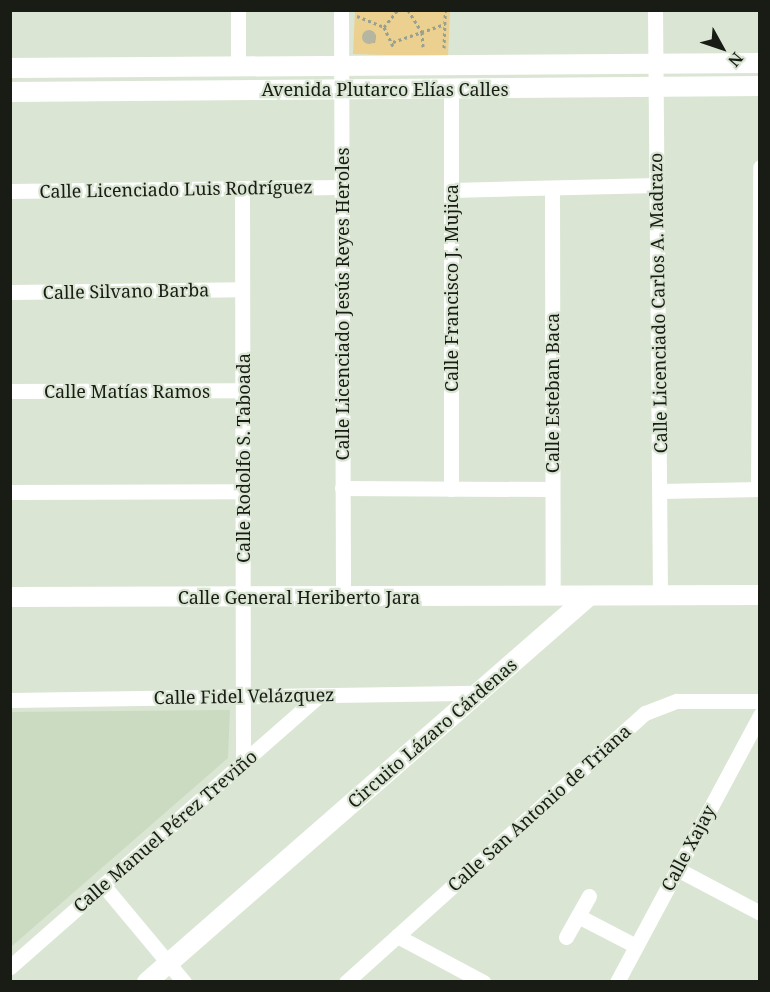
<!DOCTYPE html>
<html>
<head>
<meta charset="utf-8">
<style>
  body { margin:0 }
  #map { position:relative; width:770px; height:992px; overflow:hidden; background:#dae6d3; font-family:"Noto Serif",serif }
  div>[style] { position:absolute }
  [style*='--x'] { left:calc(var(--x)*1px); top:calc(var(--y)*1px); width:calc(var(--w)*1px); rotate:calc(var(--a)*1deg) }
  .built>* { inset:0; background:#cbdbc1 }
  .green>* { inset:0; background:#ebd08f }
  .shadow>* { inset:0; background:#0003 }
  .building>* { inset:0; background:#b4b6a1 }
  .round { border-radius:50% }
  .path>* { height:3px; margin-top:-1.5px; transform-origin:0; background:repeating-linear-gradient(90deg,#97a091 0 3px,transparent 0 6px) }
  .minor>* { height:15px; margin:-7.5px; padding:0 7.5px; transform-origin:7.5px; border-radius:7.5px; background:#fff }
  .tertiary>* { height:20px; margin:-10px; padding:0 10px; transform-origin:10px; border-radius:10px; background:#fff }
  span { translate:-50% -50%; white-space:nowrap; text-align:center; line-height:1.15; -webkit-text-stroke:4.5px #dae6d3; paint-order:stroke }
  .street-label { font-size:18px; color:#181c15 }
  .frame { position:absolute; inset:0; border:12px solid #181c15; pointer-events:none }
  .north { position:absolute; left:692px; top:18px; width:60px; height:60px; -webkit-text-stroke:4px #dae6d3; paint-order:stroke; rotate:130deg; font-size:16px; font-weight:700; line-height:24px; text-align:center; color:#181c15 }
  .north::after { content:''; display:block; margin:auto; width:21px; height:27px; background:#181c15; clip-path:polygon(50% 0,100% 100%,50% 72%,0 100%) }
</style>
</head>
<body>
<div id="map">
  <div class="built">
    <div style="clip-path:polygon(230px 710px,228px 758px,11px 947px,11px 712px)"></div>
  </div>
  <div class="green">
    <div style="clip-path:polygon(355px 11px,450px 11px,448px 57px,353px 54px)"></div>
  </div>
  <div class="shadow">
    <div style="clip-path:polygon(366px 33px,376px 35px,375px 43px,365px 41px)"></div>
  </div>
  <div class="building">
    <div class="round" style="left:362px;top:30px;width:14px;height:14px"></div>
  </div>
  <div class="path">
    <div style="--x:408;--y:10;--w:26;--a:58"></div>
    <div style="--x:422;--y:32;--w:15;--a:86"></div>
    <div style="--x:357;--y:16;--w:29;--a:22"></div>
    <div style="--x:384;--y:27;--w:23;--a:65"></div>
    <div style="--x:384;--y:27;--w:22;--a:-51"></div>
    <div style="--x:393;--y:42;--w:55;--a:-19.1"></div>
    <div style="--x:444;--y:48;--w:38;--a:-88"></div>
  </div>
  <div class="minor">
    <div style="--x:238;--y:10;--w:56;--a:90"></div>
    <div style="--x:341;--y:10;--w:587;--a:89.8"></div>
    <div style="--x:655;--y:10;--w:586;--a:89.51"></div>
    <div style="--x:451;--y:88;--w:401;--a:90"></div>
    <div style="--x:242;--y:188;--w:575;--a:89.9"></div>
    <div style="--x:552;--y:189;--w:408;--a:89.9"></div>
    <div style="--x:451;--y:190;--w:206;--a:-1.4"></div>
    <div style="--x:10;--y:191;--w:332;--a:-0.7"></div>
    <div style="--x:10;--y:292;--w:232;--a:-0.7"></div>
    <div style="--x:10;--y:391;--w:233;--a:-0.2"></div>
    <div style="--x:342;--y:488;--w:210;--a:0.3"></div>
    <div style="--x:758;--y:489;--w:322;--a:-89.6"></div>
    <div style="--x:660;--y:491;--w:100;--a:-1.1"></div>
    <div style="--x:10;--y:492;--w:233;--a:-0.2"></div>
    <div style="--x:10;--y:700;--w:468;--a:-0.9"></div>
    <div style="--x:677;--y:869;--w:94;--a:27.9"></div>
    <div style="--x:104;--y:886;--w:125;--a:50.2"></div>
    <div style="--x:578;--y:916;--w:65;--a:27.3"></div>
    <div style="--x:397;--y:936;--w:98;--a:28.1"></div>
    <div style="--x:566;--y:937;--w:47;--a:-60.7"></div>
    <div style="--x:10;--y:967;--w:412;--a:-41.3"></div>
    <div style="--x:346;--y:982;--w:402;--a:-42"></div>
    <div style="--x:645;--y:713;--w:34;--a:-21"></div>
    <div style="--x:677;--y:701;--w:83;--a:0"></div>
    <div style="--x:617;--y:982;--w:303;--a:-61.8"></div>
  </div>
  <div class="tertiary">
    <div style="--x:10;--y:68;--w:750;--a:-0.38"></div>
    <div style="--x:10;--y:92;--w:750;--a:-0.46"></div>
    <div style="--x:10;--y:597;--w:750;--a:-0.15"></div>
    <div style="--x:147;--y:982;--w:585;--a:-41.12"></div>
  </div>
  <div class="street-label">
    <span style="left:385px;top:89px">Avenida Plutarco Elías Calles</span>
    <span style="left:176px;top:189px;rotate:-1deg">Calle Licenciado Luis Rodríguez</span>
    <span style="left:451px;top:288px;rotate:-90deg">Calle Francisco J. Mujica</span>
    <span style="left:126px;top:291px;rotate:-1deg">Calle Silvano Barba</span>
    <span style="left:658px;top:303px;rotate:-91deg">Calle Licenciado Carlos A. Madrazo</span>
    <span style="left:342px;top:304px;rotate:-90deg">Calle Licenciado Jesús Reyes Heroles</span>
    <span style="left:127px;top:391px">Calle Matías Ramos</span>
    <span style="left:552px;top:393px;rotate:-90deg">Calle Esteban Baca</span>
    <span style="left:243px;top:458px;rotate:-90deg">Calle Rodolfo S. Taboada</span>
    <span style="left:299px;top:597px">Calle General Heriberto Jara</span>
    <span style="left:244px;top:696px;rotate:-1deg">Calle Fidel Velázquez</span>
    <span style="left:432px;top:733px;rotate:-41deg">Circuito Lázaro Cárdenas</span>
    <span style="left:539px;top:808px;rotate:-42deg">Calle San Antonio de Triana</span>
    <span style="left:165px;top:831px;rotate:-41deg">Calle Manuel Pérez Treviño</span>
    <span style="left:688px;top:848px;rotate:-62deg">Calle Xajay</span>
  </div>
  <div class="frame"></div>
  <div class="north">N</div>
</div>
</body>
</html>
